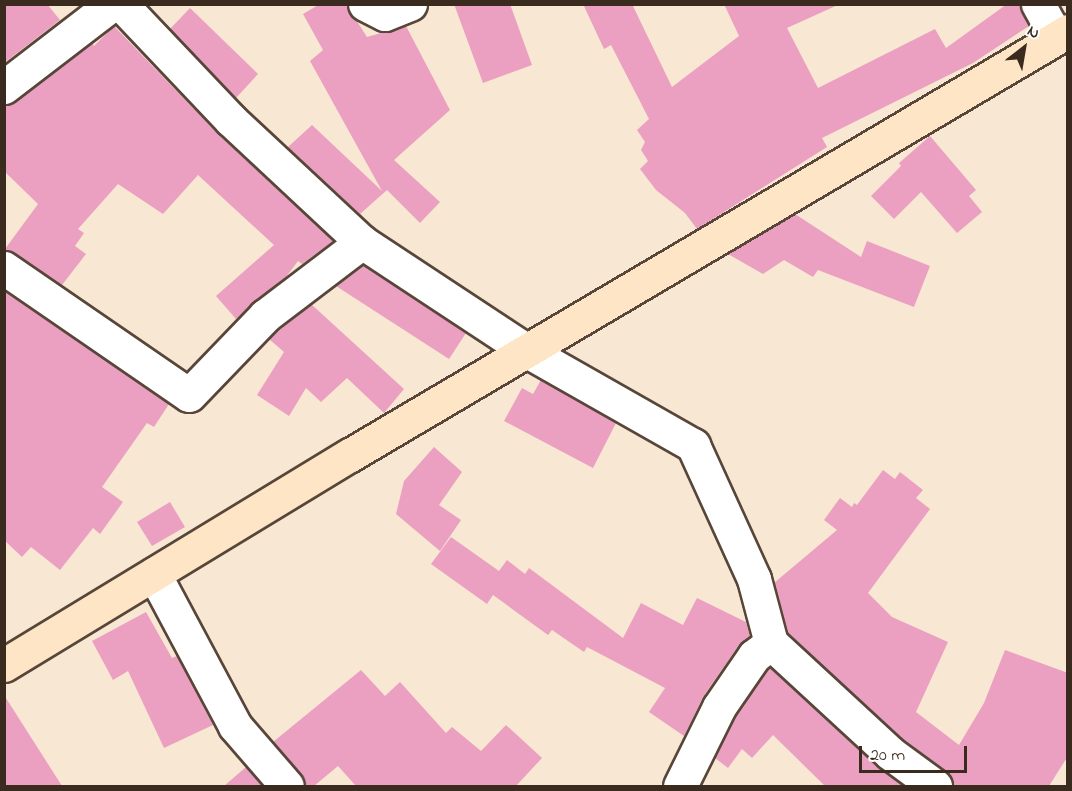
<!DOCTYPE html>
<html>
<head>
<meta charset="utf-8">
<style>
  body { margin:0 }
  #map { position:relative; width:1072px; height:791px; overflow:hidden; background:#f7e7d3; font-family:"Indie Flower",sans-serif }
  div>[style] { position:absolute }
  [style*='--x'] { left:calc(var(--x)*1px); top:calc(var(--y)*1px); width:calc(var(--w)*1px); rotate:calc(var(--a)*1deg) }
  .building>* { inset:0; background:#eba0c1 }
  .roads { filter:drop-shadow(2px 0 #574639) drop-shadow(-2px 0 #574639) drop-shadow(0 2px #574639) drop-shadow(0 -2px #574639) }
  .street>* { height:33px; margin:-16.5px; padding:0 16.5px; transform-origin:16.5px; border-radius:16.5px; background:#fff }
  .secondary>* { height:33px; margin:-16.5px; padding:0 16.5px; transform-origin:16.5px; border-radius:16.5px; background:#fde5c5 }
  span { translate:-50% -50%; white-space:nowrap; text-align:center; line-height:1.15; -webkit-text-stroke:4.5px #fff; paint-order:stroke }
  .frame { position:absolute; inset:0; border:6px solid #3b2a1e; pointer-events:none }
  .north { position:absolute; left:994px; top:18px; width:60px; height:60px; -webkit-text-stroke:4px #fff; paint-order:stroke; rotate:31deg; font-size:16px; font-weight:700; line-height:24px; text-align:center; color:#3b2a1e }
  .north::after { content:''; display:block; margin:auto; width:21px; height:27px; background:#3b2a1e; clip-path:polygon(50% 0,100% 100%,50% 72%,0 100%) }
  .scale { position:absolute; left:859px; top:746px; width:108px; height:27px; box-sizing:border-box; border:3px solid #3b2a1e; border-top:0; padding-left:8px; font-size:18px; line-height:21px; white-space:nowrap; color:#3b2a1e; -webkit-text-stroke:4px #fff; paint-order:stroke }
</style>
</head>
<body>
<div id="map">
  <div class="building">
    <div style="clip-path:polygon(4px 4px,47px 4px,60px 20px,4px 63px)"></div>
    <div style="clip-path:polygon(320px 4px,346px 4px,367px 37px,406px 26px,450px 110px,394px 160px,440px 202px,420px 223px,387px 190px,360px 214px,288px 147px,312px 125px,382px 191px,310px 61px,323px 50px,303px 14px)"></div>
    <div style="clip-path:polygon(454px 4px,510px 4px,532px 65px,483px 83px)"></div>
    <div style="clip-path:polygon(583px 4px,632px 4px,672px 87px,739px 36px,724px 4px,840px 4px,787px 28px,818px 88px,935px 29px,946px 48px,1007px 4px,1019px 4px,1029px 26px,973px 63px,822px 138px,827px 147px,697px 229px,685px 213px,656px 190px,640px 169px,648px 161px,641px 150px,645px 142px,637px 130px,649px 119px,611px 45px,604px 49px)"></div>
    <div style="clip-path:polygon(190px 8px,258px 74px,236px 98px,170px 29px)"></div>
    <div style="clip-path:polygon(114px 26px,218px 134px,333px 241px,302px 264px,298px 261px,286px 277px,236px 319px,216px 296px,274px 245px,198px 175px,163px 214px,118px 184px,78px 229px,84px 233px,75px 246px,86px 254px,62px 285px,5px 249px,38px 204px,4px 171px,4px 105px,15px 102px,92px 43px,94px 46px)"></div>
    <div style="clip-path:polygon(930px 136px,976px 190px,969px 196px,982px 212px,957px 233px,921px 192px,894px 219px,871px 196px,901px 166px,899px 163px)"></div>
    <div style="clip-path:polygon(795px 214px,861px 257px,867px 241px,930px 266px,914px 307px,818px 270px,813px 277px,784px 260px,763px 274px,728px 254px)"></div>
    <div style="clip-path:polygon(363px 265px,466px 333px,449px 359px,336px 286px)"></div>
    <div style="clip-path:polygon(4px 291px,169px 404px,154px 427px,147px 423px,102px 487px,123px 502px,100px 534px,93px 528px,60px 570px,31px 547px,22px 557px,4px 540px)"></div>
    <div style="clip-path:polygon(311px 304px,404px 389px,384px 413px,347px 378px,321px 402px,306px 388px,289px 416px,257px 395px,284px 352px,269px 339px)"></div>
    <div style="clip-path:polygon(541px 380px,616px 423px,593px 468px,504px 421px,522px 388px,533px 394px)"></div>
    <div style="clip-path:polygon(434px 447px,462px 472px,439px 505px,461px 520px,440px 551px,396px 514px,404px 481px)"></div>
    <div style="clip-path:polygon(883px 470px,895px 479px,900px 472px,923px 490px,916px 498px,930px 509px,868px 593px,892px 617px,948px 642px,916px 712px,959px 745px,984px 703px,1005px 650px,1068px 673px,1068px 756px,1049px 786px,953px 786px,946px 771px,902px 739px,788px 633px,774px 583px,837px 530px,824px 520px,840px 498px,852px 507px,854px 503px,857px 505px)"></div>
    <div style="clip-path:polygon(170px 502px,185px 527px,152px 546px,137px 522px)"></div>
    <div style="clip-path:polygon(451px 537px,499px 571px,507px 560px,525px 574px,529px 568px,623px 638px,641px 603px,683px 625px,697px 598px,746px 622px,750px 636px,739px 645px,703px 697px,684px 736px,649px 712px,665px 688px,587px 647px,584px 652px,552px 630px,548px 635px,493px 595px,487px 604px,431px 564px)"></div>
    <div style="clip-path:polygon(146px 612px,172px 658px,177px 656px,213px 725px,164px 748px,128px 671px,113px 680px,92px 641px)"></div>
    <div style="clip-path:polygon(770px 667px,877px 767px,904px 786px,825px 786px,773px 735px,752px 758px,742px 749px,728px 768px,715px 758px,735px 717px)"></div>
    <div style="clip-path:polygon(361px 670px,385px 696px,400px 682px,446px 733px,452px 727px,481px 751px,506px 725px,542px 758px,516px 786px,356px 786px,338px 766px,314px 786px,305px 786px,301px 774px,273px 742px)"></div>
    <div style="clip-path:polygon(4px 695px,62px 786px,4px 786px)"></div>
    <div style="clip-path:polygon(246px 767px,263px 786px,224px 786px)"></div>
  </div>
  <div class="roads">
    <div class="street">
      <div style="--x:121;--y:4;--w:160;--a:46.5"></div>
      <div style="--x:231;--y:120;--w:179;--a:43"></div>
      <div style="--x:362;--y:242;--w:200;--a:33.4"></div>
      <div style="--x:529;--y:352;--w:189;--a:29.6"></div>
      <div style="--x:693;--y:445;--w:147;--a:65.5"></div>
      <div style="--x:754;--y:579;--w:66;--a:75.1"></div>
      <div style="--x:771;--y:643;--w:162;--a:42.7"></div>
      <div style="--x:890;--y:753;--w:56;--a:36.3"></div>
      <div style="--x:365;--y:4;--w:22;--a:27"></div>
      <div style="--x:385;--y:14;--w:27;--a:-22"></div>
      <div style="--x:1038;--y:4;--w:38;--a:61"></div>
      <div style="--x:4;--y:87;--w:136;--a:-37.5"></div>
      <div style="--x:4;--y:268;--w:224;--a:34.5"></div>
      <div style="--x:189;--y:395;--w:110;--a:-46.1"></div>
      <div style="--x:265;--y:316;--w:122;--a:-37.3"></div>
      <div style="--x:154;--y:574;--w:172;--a:61.9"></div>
      <div style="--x:235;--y:726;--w:79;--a:49.1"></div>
      <div style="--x:680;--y:786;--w:88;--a:-63.7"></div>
      <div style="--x:719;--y:707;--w:62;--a:-55.5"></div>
      <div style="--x:754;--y:656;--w:21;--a:-37"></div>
    </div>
    <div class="secondary">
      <div style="--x:4;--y:665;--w:405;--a:-31.3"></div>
      <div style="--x:350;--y:455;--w:834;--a:-30.56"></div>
    </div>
  </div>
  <div class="frame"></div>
  <div class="north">N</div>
  <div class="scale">20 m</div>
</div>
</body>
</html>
